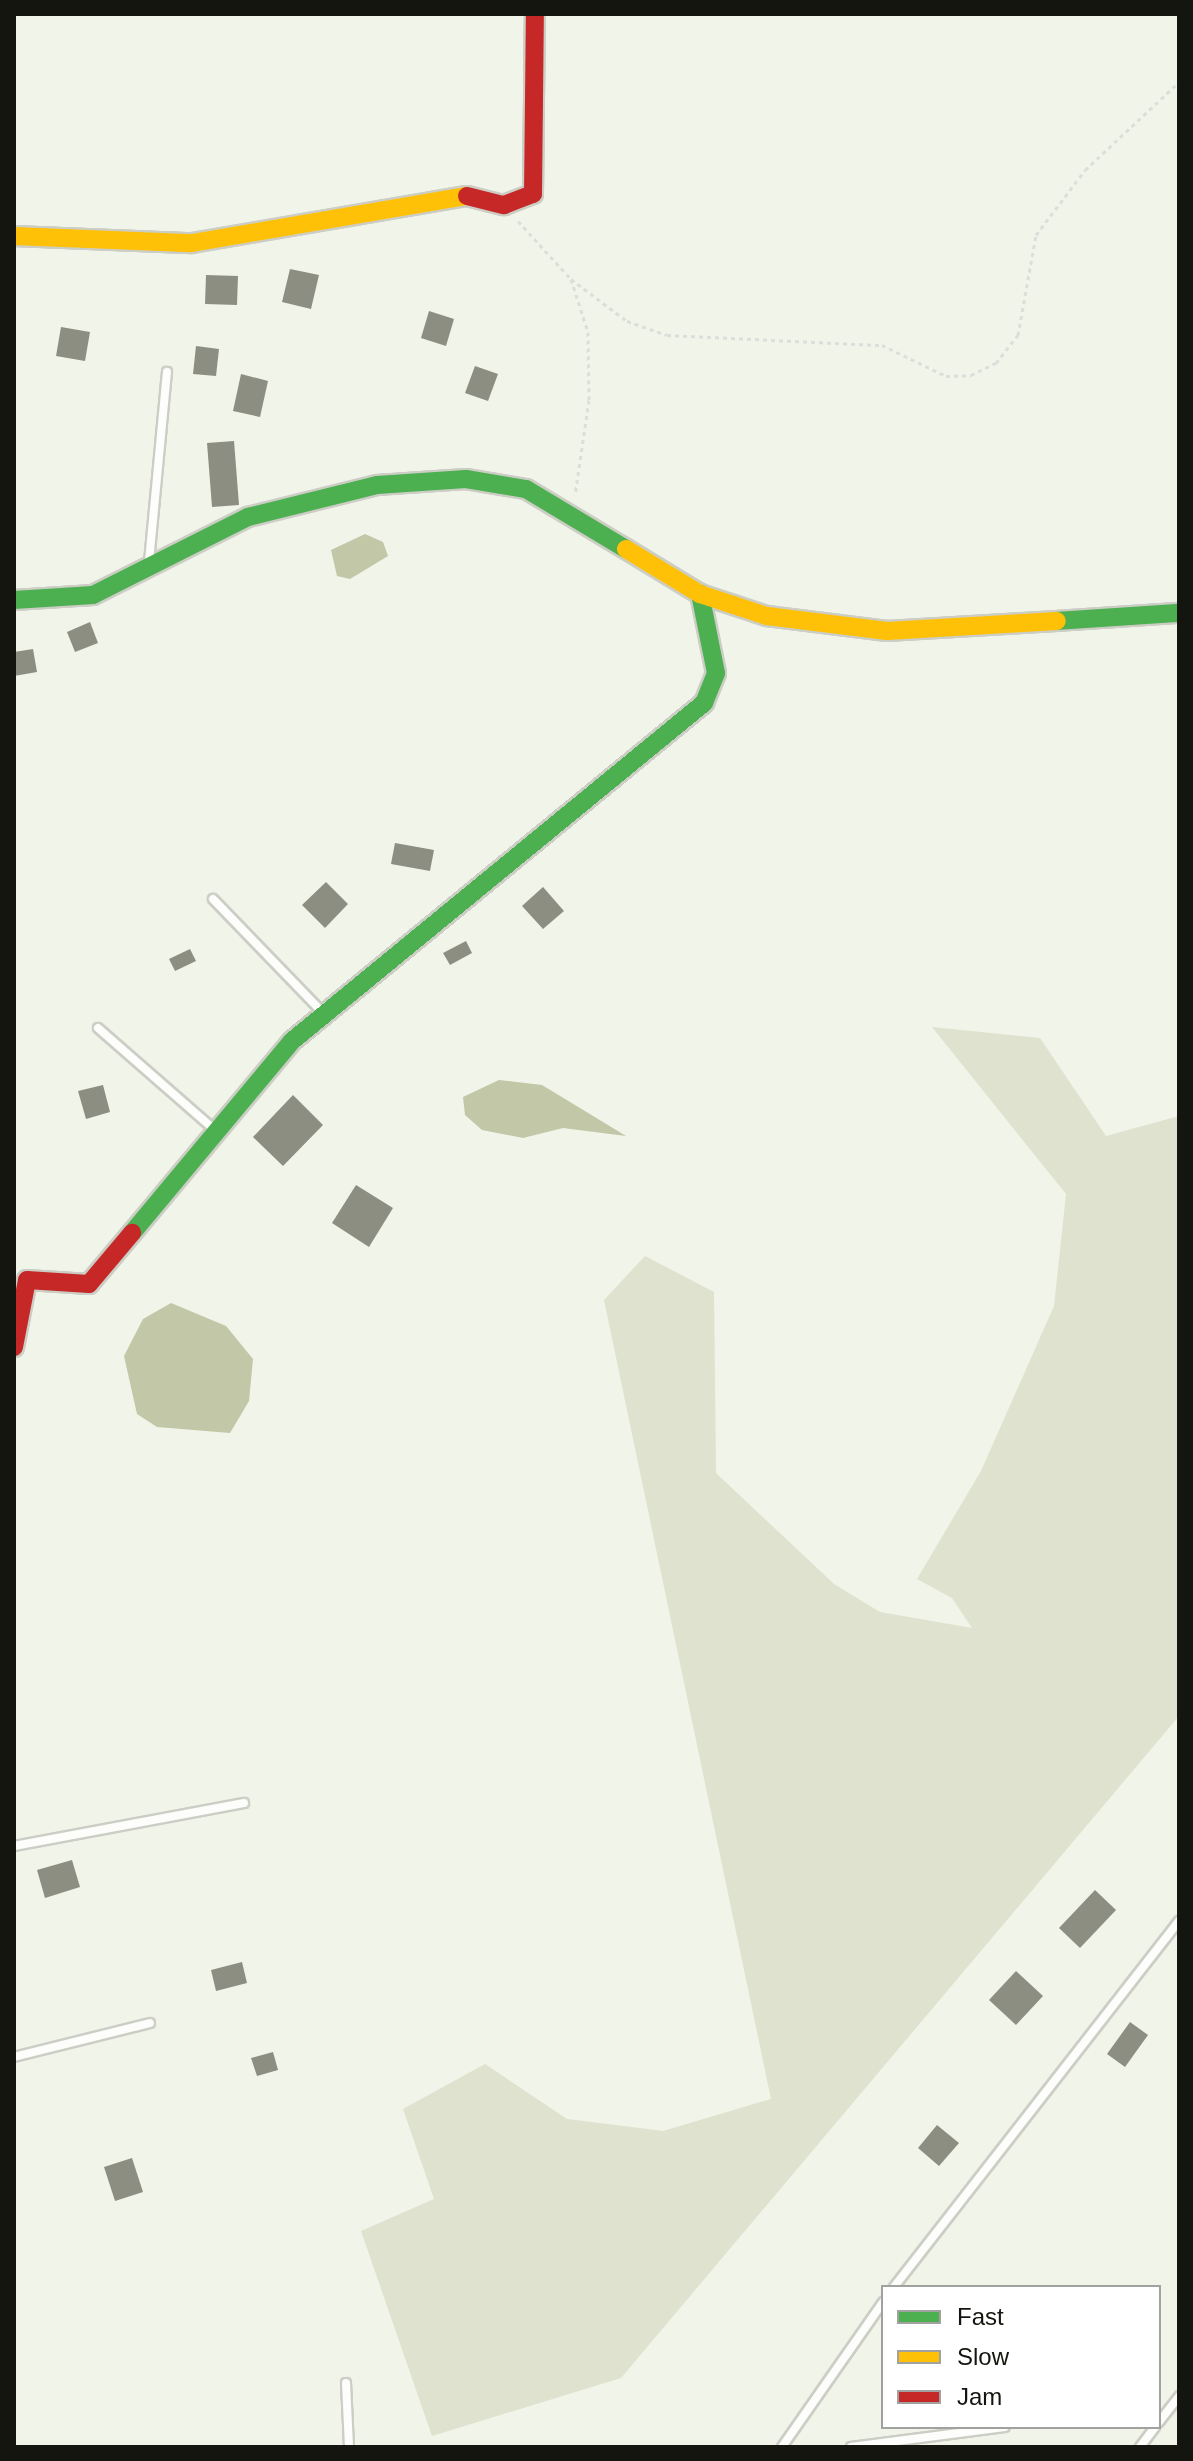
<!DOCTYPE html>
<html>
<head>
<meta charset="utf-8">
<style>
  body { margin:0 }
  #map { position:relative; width:1193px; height:2461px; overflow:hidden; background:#f1f4e8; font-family:Helvetica,sans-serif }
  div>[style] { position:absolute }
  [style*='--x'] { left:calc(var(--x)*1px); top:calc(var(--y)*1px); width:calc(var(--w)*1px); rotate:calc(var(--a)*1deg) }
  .green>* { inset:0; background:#dee2ce }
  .water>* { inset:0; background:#c2c7a7 }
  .building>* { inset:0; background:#8c8e82 }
  .path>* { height:3px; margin-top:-1.5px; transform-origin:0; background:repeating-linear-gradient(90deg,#ddddda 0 4px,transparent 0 8px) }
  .roads { filter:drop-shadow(2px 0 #cccec5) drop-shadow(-2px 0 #cccec5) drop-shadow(0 2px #cccec5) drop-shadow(0 -2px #cccec5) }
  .lane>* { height:8px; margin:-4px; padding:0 4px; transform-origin:4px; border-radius:4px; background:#fdfdfc }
  .fast>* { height:18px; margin:-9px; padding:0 9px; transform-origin:9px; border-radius:9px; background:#4caf50 }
  .slow>* { height:18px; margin:-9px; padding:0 9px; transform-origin:9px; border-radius:9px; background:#ffc107 }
  .jam>* { height:18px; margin:-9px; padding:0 9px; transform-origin:9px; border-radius:9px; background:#c62828 }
  span { translate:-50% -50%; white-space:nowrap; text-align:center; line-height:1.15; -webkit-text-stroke:8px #fff; paint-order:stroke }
  .frame { position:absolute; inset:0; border:16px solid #14150e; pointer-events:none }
  .legend { position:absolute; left:881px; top:2285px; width:280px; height:144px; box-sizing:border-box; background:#fff; border:2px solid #a1a19f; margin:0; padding:10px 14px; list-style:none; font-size:24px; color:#14150e }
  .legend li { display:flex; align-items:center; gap:16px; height:40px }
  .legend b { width:40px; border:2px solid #a1a19f }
</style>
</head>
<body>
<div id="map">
  <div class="green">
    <div style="clip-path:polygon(932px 1027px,1040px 1038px,1106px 1136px,1179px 1116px,1179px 1716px,621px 2378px,432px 2436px,361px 2231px,434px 2199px,403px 2109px,485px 2064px,567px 2119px,663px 2131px,771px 2099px,604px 1300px,645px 1256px,714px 1292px,716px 1473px,834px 1584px,880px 1612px,972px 1628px,952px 1598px,917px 1579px,981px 1471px,1054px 1306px,1066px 1194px)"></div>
  </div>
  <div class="water">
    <div style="clip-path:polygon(365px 534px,383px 542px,388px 556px,350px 579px,337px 576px,331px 550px)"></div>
    <div style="clip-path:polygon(499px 1080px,542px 1085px,626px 1136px,563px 1128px,523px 1138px,482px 1130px,465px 1115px,463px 1097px)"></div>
    <div style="clip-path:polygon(171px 1303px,226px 1326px,253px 1359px,249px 1401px,230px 1433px,157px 1427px,137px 1414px,124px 1356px,143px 1319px)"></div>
  </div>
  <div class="building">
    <div style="clip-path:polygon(290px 269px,319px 275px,311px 309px,282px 302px)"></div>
    <div style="clip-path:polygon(206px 275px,238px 276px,237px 305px,205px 304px)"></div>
    <div style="clip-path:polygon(429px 311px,454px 319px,446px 346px,421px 338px)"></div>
    <div style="clip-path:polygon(61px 327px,90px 332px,85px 361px,56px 356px)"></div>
    <div style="clip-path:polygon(196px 346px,219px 349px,216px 376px,193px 374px)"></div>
    <div style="clip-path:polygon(475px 366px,498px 374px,488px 401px,465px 393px)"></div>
    <div style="clip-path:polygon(241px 374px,268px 381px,260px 417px,233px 411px)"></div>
    <div style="clip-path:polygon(234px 441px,239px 505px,212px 507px,207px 443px)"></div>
    <div style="clip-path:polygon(90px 622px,98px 643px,75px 652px,67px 632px)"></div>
    <div style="clip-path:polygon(33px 649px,37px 672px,14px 676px,14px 652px)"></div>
    <div style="clip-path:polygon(395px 843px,434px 850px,430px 871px,391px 864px)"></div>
    <div style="clip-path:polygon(326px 882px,348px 904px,325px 928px,302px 905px)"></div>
    <div style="clip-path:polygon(543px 887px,564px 911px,543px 929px,522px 906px)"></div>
    <div style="clip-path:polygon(466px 941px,472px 953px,450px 965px,443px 953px)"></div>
    <div style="clip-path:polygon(190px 949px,196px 961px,175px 971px,169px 959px)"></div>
    <div style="clip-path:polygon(103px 1085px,110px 1112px,86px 1119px,78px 1091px)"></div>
    <div style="clip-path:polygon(293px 1095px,323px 1125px,283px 1166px,253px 1137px)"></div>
    <div style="clip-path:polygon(356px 1185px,393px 1208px,369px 1247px,332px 1223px)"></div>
    <div style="clip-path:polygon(72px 1860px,80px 1887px,45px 1898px,37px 1870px)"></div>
    <div style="clip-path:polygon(1095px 1890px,1116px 1910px,1080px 1948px,1059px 1928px)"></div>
    <div style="clip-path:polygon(242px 1962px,247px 1983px,216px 1991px,211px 1970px)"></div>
    <div style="clip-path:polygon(1016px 1971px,1043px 1996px,1016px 2025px,989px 2000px)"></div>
    <div style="clip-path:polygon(1130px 2022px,1148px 2035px,1125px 2067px,1107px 2054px)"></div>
    <div style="clip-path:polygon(273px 2052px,278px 2070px,257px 2076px,251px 2058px)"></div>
    <div style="clip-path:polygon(937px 2125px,959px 2143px,939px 2166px,918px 2148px)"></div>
    <div style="clip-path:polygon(132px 2158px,143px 2192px,115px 2201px,104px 2167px)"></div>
  </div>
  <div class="path">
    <div style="--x:518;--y:221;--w:79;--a:47.6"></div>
    <div style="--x:571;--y:279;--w:70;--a:36.9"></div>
    <div style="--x:627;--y:321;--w:42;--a:19.3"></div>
    <div style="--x:667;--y:335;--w:215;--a:2.7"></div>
    <div style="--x:882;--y:345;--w:71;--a:25.8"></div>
    <div style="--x:946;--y:376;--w:25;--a:-2"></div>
    <div style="--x:971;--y:375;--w:28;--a:-26"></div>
    <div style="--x:996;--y:363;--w:36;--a:-52"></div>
    <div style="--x:1018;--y:335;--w:102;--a:-79.8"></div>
    <div style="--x:1036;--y:235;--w:81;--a:-53"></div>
    <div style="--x:1085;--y:170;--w:129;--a:-43.1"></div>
    <div style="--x:571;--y:279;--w:56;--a:72.2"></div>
    <div style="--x:588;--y:332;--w:68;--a:89.2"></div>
    <div style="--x:589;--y:400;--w:96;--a:98.4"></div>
  </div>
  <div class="roads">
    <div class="lane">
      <div style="--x:149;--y:562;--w:191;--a:-84.6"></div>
      <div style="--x:213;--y:899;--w:158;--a:46"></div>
      <div style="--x:98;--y:1028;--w:155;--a:41.1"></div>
      <div style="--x:14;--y:1846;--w:234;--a:-10.6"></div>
      <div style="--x:14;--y:2057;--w:140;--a:-14"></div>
      <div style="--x:894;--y:2287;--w:464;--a:-52.1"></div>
      <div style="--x:346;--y:2383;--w:64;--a:87.3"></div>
      <div style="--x:1159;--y:2422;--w:33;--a:-52"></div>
      <div style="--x:782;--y:2447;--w:177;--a:-55.1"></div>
      <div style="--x:851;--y:2447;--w:155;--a:-7.4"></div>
      <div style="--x:1140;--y:2447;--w:25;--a:-53"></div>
    </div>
    <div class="fast">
      <div style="--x:14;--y:600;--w:79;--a:-3.6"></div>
      <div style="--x:93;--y:595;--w:174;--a:-26.7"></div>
      <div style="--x:248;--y:517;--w:133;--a:-13.9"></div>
      <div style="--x:377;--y:485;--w:89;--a:-3.9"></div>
      <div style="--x:466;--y:479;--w:61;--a:9.5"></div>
      <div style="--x:526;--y:489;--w:117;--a:31"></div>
      <div style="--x:1057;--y:621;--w:122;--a:-3.8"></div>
      <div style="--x:132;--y:1233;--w:250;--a:-50.2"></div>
      <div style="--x:292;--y:1041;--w:533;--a:-39.37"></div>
      <div style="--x:704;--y:703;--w:32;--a:-68"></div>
      <div style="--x:716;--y:673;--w:81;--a:-101.4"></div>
    </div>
    <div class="slow">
      <div style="--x:14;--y:236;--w:178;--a:2.3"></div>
      <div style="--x:192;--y:243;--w:279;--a:-9.7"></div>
      <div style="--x:626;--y:549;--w:87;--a:31.3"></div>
      <div style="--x:700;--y:594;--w:71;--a:18.2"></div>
      <div style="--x:767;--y:616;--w:121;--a:7.1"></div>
      <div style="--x:887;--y:631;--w:170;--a:-3.4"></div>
    </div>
    <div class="jam">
      <div style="--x:467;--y:196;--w:38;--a:14"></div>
      <div style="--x:504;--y:205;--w:31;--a:-21"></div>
      <div style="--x:533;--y:194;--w:180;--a:-89.4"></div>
      <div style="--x:14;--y:1347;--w:68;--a:-79"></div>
      <div style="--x:27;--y:1280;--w:62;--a:3.7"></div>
      <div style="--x:89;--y:1284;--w:67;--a:-49.9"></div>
    </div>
  </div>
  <div class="frame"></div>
  <ul class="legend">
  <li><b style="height:10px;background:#4caf50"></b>Fast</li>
  <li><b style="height:10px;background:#ffc107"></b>Slow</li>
  <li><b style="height:10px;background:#c62828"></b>Jam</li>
  </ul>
</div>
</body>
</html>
